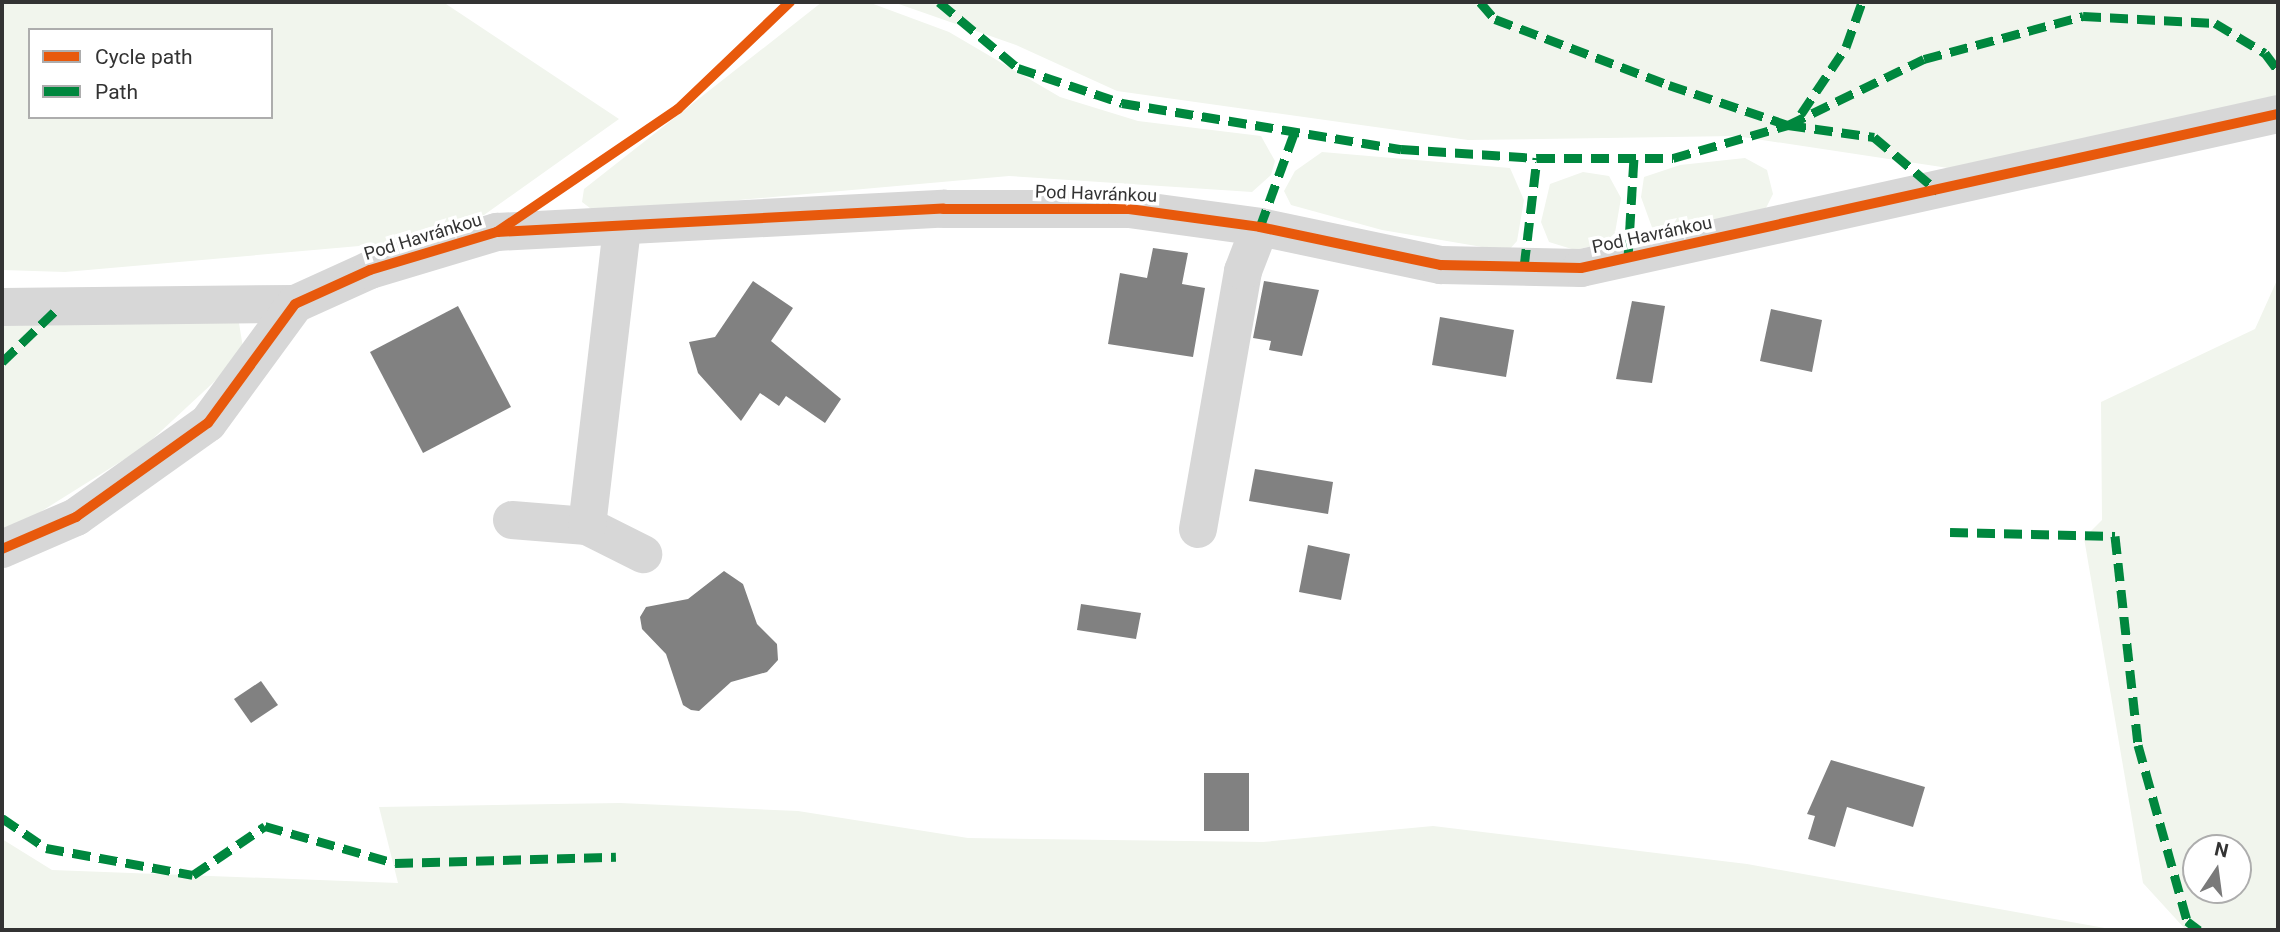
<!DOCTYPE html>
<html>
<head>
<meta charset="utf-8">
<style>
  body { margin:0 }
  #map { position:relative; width:2280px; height:932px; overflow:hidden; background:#fff; font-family:Roboto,sans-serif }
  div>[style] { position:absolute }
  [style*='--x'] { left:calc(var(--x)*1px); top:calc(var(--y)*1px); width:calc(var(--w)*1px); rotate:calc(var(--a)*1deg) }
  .green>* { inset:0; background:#f1f5ed }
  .building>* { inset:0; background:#818181 }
  .minor>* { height:38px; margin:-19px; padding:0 19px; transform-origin:19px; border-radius:19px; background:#d7d7d7 }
  .quiet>* { height:9px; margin-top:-4.5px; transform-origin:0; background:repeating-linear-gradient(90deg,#00873e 0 18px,transparent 0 27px) }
  .cycleway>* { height:10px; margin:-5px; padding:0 5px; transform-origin:5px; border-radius:5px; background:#e8590c }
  span { translate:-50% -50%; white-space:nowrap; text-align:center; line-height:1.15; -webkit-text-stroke:7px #fff; paint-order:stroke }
  .street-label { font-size:18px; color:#333 }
  .frame { position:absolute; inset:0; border:4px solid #333; pointer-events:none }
  .legend { position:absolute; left:28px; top:28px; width:245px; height:91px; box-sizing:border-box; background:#fff; border:2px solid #adadad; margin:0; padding:9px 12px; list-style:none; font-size:21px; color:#333 }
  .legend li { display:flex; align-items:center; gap:14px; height:35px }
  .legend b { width:35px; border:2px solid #adadad }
  .north { position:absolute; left:2182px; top:834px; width:70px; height:70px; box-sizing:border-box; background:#fff; border:2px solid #adadad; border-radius:50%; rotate:13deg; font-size:19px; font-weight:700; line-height:28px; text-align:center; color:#333 }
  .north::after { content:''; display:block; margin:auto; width:24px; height:32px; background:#7a7a7a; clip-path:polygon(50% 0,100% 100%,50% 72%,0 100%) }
</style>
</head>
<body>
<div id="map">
  <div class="green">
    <div style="clip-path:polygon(evenodd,2px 2px,443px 2px,619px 119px,484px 215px,382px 244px,65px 272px,2px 270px,2px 2px,30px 30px,271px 30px,271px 117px,30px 117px,30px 30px)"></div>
    <div style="clip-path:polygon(822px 2px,868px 2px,949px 32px,1060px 97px,1138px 121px,1261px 136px,1275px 161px,1271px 175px,1252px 192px,1009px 176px,615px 211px,594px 211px,582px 202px,584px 189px)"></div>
    <div style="clip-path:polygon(893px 2px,2278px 2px,2278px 100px,1968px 171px,1736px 136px,1468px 140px,1117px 91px,1016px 45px)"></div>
    <div style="clip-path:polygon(1322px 152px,1510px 168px,1524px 200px,1517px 241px,1509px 250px,1500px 250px,1382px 230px,1291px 205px,1284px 191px,1295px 171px)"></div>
    <div style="clip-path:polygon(1745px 158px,1767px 170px,1773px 194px,1765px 210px,1654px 233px,1641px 197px,1644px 177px,1680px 165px)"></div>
    <div style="clip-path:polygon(1583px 172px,1609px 176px,1621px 198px,1615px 233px,1604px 243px,1575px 250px,1549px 242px,1541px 222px,1550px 184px)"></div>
    <div style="clip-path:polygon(evenodd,2278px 278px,2278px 930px,2186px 930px,2143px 883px,2084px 538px,2102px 520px,2101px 402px,2255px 329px,2278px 278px,2196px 848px,2238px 848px,2238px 890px,2196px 890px,2196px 848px)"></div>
    <div style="clip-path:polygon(2px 319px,239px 323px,244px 354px,144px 447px,2px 536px)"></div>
    <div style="clip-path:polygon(620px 803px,798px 811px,968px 838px,1263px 842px,1433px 826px,1747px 864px,2116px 930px,2px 930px,2px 839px,52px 870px,398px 883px,379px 807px)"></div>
  </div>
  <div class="building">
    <div style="clip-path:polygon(1153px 248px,1188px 253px,1182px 284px,1205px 288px,1193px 357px,1108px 344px,1120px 273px,1147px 278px)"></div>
    <div style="clip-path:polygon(753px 281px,793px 308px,771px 341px,841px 399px,825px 423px,786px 396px,779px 406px,760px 393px,741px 421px,698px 373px,689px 342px,715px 337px)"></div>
    <div style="clip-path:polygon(1264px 281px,1319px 290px,1302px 356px,1269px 350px,1271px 341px,1253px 338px)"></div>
    <div style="clip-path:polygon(1632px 301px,1665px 306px,1652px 383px,1616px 379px)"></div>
    <div style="clip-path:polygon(458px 306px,511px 407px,423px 453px,370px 352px)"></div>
    <div style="clip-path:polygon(1771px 309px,1822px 320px,1812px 372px,1760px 361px)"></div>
    <div style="clip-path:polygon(1440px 317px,1514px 330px,1506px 377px,1432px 365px)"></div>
    <div style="clip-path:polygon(1255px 469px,1333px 482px,1328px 514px,1249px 501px)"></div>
    <div style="clip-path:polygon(1308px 545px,1350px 554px,1341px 600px,1299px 592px)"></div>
    <div style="clip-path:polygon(724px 571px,743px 584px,757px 624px,777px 644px,778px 660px,767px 672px,731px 682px,699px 711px,691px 710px,683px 705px,666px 654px,642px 629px,640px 617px,646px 607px,688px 599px)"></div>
    <div style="clip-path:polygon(1081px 604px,1141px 613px,1136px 639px,1077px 630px)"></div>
    <div style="clip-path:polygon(261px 681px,278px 705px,251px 723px,234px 699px)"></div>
    <div style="clip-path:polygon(1831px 760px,1925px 787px,1913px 827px,1847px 807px,1835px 847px,1808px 839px,1815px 816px,1807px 814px)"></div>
    <div style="clip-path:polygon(1204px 773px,1249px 773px,1249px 831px,1204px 831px)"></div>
  </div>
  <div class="minor">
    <div style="--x:2;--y:307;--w:293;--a:-0.6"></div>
    <div style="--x:295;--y:304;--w:82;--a:-24.4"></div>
    <div style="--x:370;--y:270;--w:133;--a:-16.7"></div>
    <div style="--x:497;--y:232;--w:447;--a:-3"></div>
    <div style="--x:943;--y:209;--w:186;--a:0"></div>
    <div style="--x:1129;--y:209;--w:132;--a:7.8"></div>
    <div style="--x:1260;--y:227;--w:185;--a:11.9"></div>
    <div style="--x:1441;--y:265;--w:140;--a:1.2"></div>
    <div style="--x:1581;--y:268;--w:714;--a:-12.46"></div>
    <div style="--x:512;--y:520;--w:75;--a:4.6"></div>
    <div style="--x:587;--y:526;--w:63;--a:26.6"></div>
    <div style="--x:587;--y:526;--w:301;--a:-83.3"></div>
    <div style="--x:1198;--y:529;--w:262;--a:-80.1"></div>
    <div style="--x:1243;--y:271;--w:47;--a:-68.9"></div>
    <div style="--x:2;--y:549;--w:81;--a:-23.4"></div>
    <div style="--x:76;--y:517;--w:162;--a:-35.5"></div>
    <div style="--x:208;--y:423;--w:147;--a:-53.8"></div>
  </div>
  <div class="quiet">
    <div style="--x:939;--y:2;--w:103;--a:39.9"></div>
    <div style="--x:1018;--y:68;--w:110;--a:18.6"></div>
    <div style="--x:1122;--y:103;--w:283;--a:9.4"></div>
    <div style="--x:1401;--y:149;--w:136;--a:3.8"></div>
    <div style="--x:1537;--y:158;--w:136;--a:0"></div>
    <div style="--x:1673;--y:158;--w:120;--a:-16"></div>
    <div style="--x:1788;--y:125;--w:151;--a:-25.9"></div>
    <div style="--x:1924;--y:59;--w:165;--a:-15.1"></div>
    <div style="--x:2083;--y:16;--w:132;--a:3"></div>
    <div style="--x:2215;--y:23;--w:58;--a:31"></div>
    <div style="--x:2265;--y:53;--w:21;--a:53"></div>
    <div style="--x:1480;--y:2;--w:23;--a:49"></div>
    <div style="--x:1495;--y:19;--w:186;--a:20.8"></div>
    <div style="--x:1669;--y:85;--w:126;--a:18.6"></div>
    <div style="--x:1788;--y:125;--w:87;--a:7.9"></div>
    <div style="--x:1874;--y:137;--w:84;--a:40.2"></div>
    <div style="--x:1801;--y:114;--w:81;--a:-56.1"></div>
    <div style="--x:1846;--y:47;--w:48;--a:-70.4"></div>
    <div style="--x:1260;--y:227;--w:102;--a:-70"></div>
    <div style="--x:1628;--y:258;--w:100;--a:-86.6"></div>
    <div style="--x:1524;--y:267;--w:110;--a:-83.2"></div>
    <div style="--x:2;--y:362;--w:75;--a:-43.9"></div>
    <div style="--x:1950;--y:532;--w:165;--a:1.4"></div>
    <div style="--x:2115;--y:536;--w:210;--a:83.7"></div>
    <div style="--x:2138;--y:745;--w:183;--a:74.4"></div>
    <div style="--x:2187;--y:921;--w:15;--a:37"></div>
    <div style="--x:2;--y:818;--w:53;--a:34.3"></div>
    <div style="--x:46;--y:848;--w:149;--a:10.4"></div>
    <div style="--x:193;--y:875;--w:87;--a:-34.2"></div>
    <div style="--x:265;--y:826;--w:135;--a:15.9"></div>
    <div style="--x:395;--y:863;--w:221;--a:-1.6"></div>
  </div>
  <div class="cycleway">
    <div style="--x:497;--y:232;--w:219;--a:-34.2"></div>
    <div style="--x:678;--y:109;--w:155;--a:-43.7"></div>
    <div style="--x:2;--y:549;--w:81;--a:-23.4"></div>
    <div style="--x:76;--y:517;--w:162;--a:-35.5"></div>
    <div style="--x:208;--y:423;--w:147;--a:-53.8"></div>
    <div style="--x:295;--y:304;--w:82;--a:-24.4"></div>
    <div style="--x:370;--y:270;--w:133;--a:-16.7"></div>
    <div style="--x:497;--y:232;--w:447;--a:-3"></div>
    <div style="--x:943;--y:209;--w:186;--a:0"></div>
    <div style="--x:1129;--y:209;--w:132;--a:7.8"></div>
    <div style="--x:1260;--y:227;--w:185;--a:11.9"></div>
    <div style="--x:1441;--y:265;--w:140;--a:1.2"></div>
    <div style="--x:1581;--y:268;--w:714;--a:-12.46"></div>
  </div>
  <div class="street-label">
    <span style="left:1096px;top:194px;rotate:2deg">Pod Havránkou</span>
    <span style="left:1652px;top:235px;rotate:-12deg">Pod Havránkou</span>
    <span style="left:423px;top:237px;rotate:-17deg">Pod Havránkou</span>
  </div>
  <div class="frame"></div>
  <ul class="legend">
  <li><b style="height:9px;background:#e8590c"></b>Cycle path</li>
  <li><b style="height:9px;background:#00873e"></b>Path</li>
  </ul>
  <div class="north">N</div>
</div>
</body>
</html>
